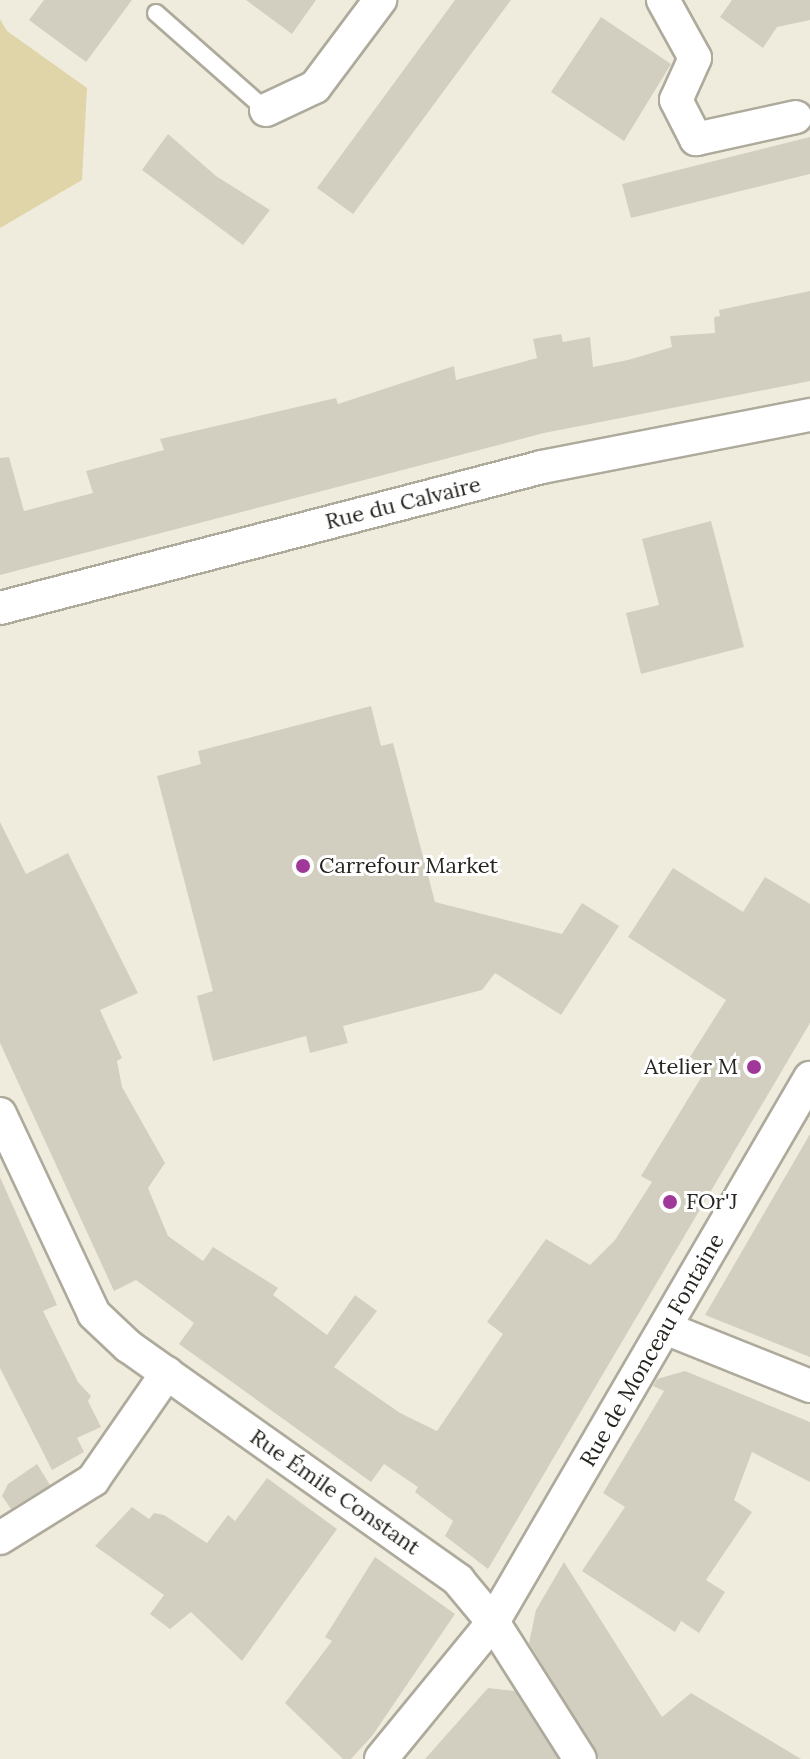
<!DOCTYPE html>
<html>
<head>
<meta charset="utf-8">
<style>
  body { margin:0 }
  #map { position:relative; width:810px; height:1759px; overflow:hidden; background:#f0ecdd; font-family:Lora,serif }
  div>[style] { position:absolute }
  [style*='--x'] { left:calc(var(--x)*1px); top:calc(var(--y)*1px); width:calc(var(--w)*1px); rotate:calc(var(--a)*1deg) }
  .green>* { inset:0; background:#e0d5a9 }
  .building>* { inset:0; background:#d3cfc0 }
  .roads { filter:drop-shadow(2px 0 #aeaa9c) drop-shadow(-2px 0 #aeaa9c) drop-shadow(0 2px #aeaa9c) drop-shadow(0 -2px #aeaa9c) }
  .service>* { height:16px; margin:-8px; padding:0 8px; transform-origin:8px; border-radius:8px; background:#fff }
  .minor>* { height:32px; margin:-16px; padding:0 16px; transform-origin:16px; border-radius:16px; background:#fff }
  .dots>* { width:22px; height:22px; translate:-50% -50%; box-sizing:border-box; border:4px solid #fff; border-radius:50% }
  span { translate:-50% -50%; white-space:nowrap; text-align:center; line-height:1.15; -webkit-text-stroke:6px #fff; paint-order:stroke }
  .street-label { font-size:22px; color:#272520 }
  .poi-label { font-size:22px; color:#272520 }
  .left { translate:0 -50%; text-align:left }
  .right { translate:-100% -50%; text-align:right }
</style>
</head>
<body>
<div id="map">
  <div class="green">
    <div style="clip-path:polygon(0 19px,7px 31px,87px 88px,82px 180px,0 228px)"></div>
  </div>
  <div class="building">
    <div style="clip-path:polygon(44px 0,132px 0,86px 62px,29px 20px)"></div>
    <div style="clip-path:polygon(246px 0,316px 0,292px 34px)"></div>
    <div style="clip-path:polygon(455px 0,511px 0,353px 214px,317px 188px)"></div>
    <div style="clip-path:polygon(732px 0,810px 0,810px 20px,777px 27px,763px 48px,720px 17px)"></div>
    <div style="clip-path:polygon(601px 17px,671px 64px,624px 141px,551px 92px)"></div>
    <div style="clip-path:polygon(168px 134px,216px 176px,270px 210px,243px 245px,142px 170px)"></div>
    <div style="clip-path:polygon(810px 137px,810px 174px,631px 218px,622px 184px)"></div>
    <div style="clip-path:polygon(810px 291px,810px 381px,544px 433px,0 575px,0 458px,9px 457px,24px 511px,93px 493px,86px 471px,164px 450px,160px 439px,336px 398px,338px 404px,454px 366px,456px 380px,537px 358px,533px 339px,561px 334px,563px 342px,590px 337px,593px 367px,628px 360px,672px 347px,670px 336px,715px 333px,714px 317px,720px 316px,719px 310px)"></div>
    <div style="clip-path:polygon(711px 521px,744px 647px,641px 674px,626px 613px,659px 605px,642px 539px)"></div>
    <div style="clip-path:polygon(371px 706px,381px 746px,393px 743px,435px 902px,562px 934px,582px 903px,619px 926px,561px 1015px,495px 973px,482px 990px,343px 1026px,348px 1043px,310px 1053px,306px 1036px,213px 1061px,197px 996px,213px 991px,157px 776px,201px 764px,198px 751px)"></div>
    <div style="clip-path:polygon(0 822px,26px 874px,68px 853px,138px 993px,100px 1010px,122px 1058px,117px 1061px,122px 1087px,165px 1163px,148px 1188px,168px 1236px,203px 1261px,213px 1247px,278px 1288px,273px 1295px,327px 1335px,355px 1295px,377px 1311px,334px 1367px,400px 1413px,437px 1431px,503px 1334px,487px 1322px,546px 1239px,590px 1265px,615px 1240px,652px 1182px,641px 1176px,707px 1068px,690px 1057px,726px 1000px,628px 937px,673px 868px,743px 912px,765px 877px,810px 904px,810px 1023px,488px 1569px,445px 1536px,453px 1521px,415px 1492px,418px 1487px,384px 1464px,371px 1482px,179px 1344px,194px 1323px,136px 1280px,114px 1291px,0 1043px)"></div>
    <div style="clip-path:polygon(810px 1134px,810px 1357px,705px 1315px)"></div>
    <div style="clip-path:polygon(0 1177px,57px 1305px,43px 1311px,78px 1382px,91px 1396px,88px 1401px,101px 1427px,77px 1438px,84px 1452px,52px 1470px,0 1368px)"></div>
    <div style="clip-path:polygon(685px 1371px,810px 1422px,810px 1482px,752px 1452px,734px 1500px,752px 1512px,706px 1580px,725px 1592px,699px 1633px,681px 1621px,675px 1632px,582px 1571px,625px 1507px,603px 1493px,664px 1391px,653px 1386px,657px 1379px)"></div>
    <div style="clip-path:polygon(37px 1464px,50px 1485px,11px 1509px,2px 1496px,8px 1484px)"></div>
    <div style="clip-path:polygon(267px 1478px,337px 1529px,242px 1661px,191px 1612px,170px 1629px,150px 1614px,164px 1595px,95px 1546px,132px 1507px,149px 1519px,154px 1513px,164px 1515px,207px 1543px,228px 1515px,235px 1521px)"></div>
    <div style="clip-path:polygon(375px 1557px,455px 1614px,372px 1736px,351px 1759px,343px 1759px,285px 1703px,332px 1641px,325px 1637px)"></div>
    <div style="clip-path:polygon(564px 1562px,662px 1717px,691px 1693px,801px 1759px,599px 1759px,529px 1643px,536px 1610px)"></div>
    <div style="clip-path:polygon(488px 1688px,515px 1691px,558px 1759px,425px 1759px)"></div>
  </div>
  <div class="roads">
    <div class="service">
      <div style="--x:156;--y:13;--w:147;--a:41.4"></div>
    </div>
    <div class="minor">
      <div style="--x:663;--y:0;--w:66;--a:61.1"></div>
      <div style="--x:695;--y:58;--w:46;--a:114.3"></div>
      <div style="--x:676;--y:100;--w:44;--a:62.9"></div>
      <div style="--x:696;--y:139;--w:102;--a:-12.4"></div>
      <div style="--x:266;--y:110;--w:54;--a:-25.1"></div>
      <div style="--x:315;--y:87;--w:109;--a:-53.2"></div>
      <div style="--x:0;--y:608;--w:560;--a:-14.58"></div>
      <div style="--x:542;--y:467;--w:273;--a:-11"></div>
      <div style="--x:0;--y:1114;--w:221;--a:64.8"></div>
      <div style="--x:94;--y:1314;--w:47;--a:43.3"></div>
      <div style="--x:128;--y:1346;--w:405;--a:35.3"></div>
      <div style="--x:458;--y:1580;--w:55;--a:50.2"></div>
      <div style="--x:493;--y:1622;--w:162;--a:57.6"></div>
      <div style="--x:665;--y:1328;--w:156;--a:21.8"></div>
      <div style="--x:0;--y:1538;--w:110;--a:-31.9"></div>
      <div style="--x:93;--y:1480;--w:130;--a:-55.3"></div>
      <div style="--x:381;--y:1759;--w:177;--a:-50.7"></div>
      <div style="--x:493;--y:1622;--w:630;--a:-59.77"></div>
    </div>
  </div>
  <div class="dots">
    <div style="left:303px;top:866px;background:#a0389a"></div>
    <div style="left:754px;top:1067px;background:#a0389a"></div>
    <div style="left:670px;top:1202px;background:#a0389a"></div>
  </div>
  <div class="street-label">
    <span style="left:403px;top:503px;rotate:-14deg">Rue du Calvaire</span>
    <span style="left:652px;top:1350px;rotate:-60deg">Rue de Monceau Fontaine</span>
    <span style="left:335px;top:1492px;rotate:35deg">Rue Émile Constant</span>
  </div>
  <div class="poi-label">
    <span class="left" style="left:319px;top:866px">Carrefour Market</span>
    <span class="right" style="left:738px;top:1067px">Atelier M</span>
    <span class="left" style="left:686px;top:1202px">FOr'J</span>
  </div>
</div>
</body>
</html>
